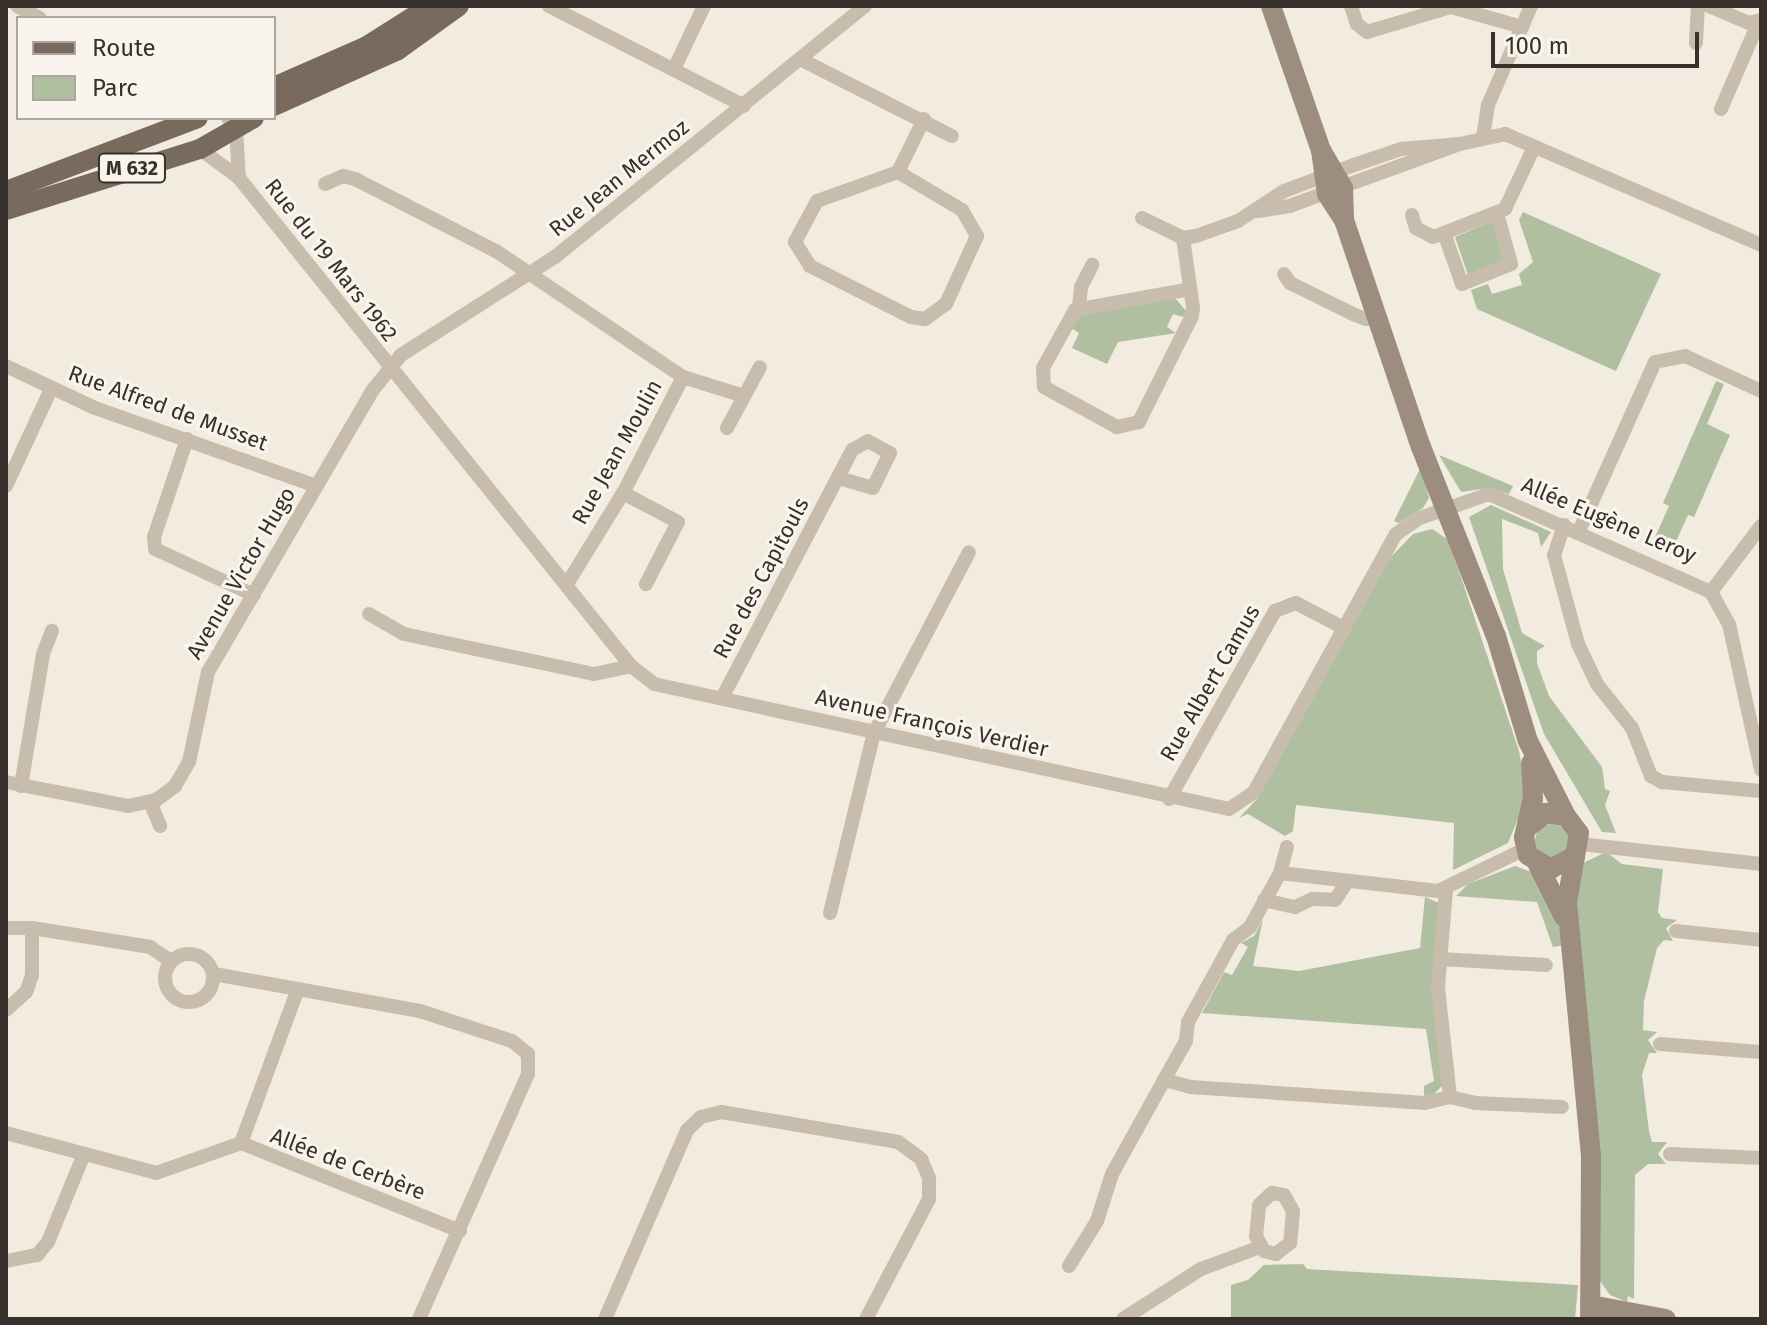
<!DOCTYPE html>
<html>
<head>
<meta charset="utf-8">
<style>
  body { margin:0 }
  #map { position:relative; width:1767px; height:1325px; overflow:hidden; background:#f1ebe0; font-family:"Fira Sans",sans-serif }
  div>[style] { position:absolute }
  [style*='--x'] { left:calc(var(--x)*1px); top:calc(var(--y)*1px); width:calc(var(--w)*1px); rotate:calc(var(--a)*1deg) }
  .green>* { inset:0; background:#b1bfa1 }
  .round { border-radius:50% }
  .street>* { height:14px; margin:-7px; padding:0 7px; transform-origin:7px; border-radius:7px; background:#c8bdad }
  .street>.ring { margin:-7px; padding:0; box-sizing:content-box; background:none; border:14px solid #c8bdad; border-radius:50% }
  .secondary>* { height:20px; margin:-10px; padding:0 10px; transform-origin:10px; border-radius:10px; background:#9c8d7e }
  .primary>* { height:20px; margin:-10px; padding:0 10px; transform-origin:10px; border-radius:10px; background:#786a5d }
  span { translate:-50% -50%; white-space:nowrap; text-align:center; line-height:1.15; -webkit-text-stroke:6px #f9f5ec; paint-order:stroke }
  .shield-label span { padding:2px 6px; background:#f9f5ec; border:2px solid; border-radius:6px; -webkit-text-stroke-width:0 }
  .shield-label { font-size:20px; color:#37302b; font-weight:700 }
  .street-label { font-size:22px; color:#37302b }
  .frame { position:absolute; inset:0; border:8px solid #37302b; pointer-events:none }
  .legend { position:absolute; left:16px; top:16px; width:260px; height:104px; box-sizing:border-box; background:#f9f5ec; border:2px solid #aba69f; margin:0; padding:10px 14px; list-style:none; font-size:24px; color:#37302b }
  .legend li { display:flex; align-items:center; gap:16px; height:40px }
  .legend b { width:40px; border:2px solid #aba69f }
  .scale { position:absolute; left:1491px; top:32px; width:208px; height:36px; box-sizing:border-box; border:4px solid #37302b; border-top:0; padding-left:10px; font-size:24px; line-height:28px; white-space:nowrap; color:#37302b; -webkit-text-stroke:6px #f9f5ec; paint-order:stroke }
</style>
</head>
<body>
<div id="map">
  <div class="green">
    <div style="clip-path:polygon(1523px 212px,1661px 274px,1616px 371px,1477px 309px,1471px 290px,1488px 284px,1492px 294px,1522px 285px,1519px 274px,1533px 262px,1519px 220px)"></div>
    <div style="clip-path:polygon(1492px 221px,1505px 260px,1468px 275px,1455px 237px)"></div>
    <div style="clip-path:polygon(1175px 298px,1187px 312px,1183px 317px,1173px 314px,1167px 327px,1176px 333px,1118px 342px,1107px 364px,1072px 348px,1079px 333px,1071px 328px,1081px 313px)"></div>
    <div style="clip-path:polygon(1716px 381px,1724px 384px,1707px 424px,1730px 435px,1694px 517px,1688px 515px,1670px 555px,1651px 546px,1669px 506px,1663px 503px)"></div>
    <div style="clip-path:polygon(1439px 455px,1513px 486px,1509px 494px,1489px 488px,1461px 492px)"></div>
    <div style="clip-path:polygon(1421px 467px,1429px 498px,1423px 508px,1399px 523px,1394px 521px)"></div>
    <div style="clip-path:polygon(1491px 505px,1551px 532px,1541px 547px,1538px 533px,1502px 519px,1503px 569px,1522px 633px,1545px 646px,1537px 651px,1537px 663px,1549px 696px,1602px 767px,1605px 789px,1610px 791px,1605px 805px,1616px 833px,1602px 832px,1544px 734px,1469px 517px)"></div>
    <div style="clip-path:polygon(1432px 529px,1447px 539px,1460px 574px,1519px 751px,1525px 783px,1522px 809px,1508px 843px,1453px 870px,1454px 823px,1296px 805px,1293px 831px,1285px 836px,1248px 814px,1239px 818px,1257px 799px,1389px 559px,1413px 534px)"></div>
    <div class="round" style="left:1535px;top:824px;width:34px;height:34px"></div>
    <div style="clip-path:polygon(1606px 852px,1622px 864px,1663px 869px,1658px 912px,1662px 918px,1677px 920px,1666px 928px,1673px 941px,1664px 940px,1657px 948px,1644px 1001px,1643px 1030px,1657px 1032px,1648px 1040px,1657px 1053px,1649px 1053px,1642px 1075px,1649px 1131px,1652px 1142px,1667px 1142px,1658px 1154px,1666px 1164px,1648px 1164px,1635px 1175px,1634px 1299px,1628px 1296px,1627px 1302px,1610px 1295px,1600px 1281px,1598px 1131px,1574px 909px,1583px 863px)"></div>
    <div style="clip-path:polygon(1515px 866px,1534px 873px,1555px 909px,1564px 945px,1553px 947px,1537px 902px,1456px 896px,1468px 884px)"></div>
    <div style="clip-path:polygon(1425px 897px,1439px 903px,1442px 1086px,1434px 1094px,1424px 1097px,1424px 1086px,1434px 1081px,1426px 1029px,1202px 1013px,1224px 972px,1232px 975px,1248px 947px,1241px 943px,1254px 936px,1263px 919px,1253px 966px,1299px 971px,1420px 948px)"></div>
    <div style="clip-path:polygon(1303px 1264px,1307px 1269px,1578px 1285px,1575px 1319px,1231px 1319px,1231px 1285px,1248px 1280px,1264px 1265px)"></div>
  </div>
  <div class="street">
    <div style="--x:17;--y:6;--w:26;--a:28"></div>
    <div style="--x:549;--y:6;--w:219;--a:27.1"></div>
    <div style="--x:1351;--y:6;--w:19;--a:72"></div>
    <div style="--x:1357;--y:24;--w:13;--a:39"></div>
    <div style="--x:1367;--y:32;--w:88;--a:-16.6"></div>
    <div style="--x:1451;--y:7;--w:74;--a:15.7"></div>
    <div style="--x:1709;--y:6;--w:43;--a:23"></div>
    <div style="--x:1749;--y:23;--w:12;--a:-14"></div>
    <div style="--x:1696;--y:43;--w:37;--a:-87"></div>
    <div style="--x:802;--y:60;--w:168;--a:26.9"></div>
    <div style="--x:674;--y:69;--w:70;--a:-64.5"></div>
    <div style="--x:1721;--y:109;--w:96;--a:-66.6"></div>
    <div style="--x:228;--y:118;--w:14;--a:54"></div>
    <div style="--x:236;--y:129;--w:49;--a:86.5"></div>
    <div style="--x:1483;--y:137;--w:32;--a:-81"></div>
    <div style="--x:1488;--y:105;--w:108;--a:-66.5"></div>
    <div style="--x:1460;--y:144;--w:46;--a:-12.5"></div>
    <div style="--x:1505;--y:134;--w:279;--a:23.4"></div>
    <div style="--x:200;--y:149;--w:49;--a:36.6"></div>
    <div style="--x:239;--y:178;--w:626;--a:51.23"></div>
    <div style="--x:631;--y:666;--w:29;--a:38"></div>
    <div style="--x:654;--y:684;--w:588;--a:12.26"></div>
    <div style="--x:1229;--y:809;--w:30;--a:-34"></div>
    <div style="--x:1254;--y:792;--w:294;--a:-61.2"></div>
    <div style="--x:1396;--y:534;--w:29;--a:-34"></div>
    <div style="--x:1420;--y:518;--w:73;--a:-19.2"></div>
    <div style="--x:1489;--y:494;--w:243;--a:23.8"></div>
    <div style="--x:1711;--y:592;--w:37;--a:61"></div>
    <div style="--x:1729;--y:624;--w:149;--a:77.6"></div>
    <div style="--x:898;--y:172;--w:86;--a:160.3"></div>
    <div style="--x:817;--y:201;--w:47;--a:118.2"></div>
    <div style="--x:795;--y:242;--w:28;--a:58"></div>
    <div style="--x:810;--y:266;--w:113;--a:26.8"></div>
    <div style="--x:911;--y:317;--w:14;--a:8"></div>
    <div style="--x:925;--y:319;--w:26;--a:-36"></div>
    <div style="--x:946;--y:304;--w:75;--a:-65.5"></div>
    <div style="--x:977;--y:236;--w:30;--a:-120"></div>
    <div style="--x:962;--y:210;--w:74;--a:-149.3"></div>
    <div style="--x:898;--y:172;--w:59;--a:-63.9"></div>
    <div style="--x:325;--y:184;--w:20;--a:-24"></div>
    <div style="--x:343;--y:176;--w:12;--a:14"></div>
    <div style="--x:355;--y:179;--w:158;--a:27.1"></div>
    <div style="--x:496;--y:251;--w:225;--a:34"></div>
    <div style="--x:683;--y:377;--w:131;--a:117.3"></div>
    <div style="--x:623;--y:493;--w:107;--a:121.6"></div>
    <div style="--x:1497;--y:213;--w:53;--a:74.6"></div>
    <div style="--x:1511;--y:264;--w:53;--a:157.8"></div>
    <div style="--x:1462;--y:284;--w:54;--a:-109.4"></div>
    <div style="--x:1444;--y:233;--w:66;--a:-21.5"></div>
    <div style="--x:1505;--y:209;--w:68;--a:-64.9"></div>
    <div style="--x:1412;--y:215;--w:14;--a:73"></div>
    <div style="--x:1416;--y:228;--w:19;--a:28"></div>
    <div style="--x:1433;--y:237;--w:12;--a:-20"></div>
    <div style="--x:1142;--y:218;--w:46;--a:26"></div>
    <div style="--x:1183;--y:238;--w:13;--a:-9"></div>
    <div style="--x:1196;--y:236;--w:45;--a:-19.7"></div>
    <div style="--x:1238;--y:221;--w:55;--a:-33.1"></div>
    <div style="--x:1284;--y:191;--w:75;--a:-20.4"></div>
    <div style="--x:1354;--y:165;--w:50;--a:-18.8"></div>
    <div style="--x:1401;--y:149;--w:59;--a:-4.8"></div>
    <div style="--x:1460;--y:144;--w:181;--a:160"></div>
    <div style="--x:1290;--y:206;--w:32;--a:171"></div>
    <div style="--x:1183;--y:238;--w:70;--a:81.8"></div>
    <div style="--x:1193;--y:307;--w:9;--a:96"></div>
    <div style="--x:1192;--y:316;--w:119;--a:116.6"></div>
    <div style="--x:1139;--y:422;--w:23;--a:167"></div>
    <div style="--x:1117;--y:427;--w:83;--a:-151.3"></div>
    <div style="--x:1044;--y:387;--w:19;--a:-93"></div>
    <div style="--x:1043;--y:368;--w:66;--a:-61.1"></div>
    <div style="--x:1075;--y:310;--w:117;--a:-10.3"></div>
    <div style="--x:1284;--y:274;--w:11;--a:56"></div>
    <div style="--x:1290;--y:283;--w:72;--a:26.2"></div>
    <div style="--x:1355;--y:315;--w:12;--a:20"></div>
    <div style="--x:1366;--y:319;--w:11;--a:-22"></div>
    <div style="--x:1079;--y:307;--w:20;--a:-84"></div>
    <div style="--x:1081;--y:287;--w:25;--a:-63"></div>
    <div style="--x:6;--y:366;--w:98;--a:25.3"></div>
    <div style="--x:95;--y:408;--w:235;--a:19.4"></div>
    <div style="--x:683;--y:377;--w:64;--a:17.3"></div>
    <div style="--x:727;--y:428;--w:69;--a:-61.6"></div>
    <div style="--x:187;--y:439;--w:103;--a:108.6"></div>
    <div style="--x:154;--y:537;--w:12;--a:85"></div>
    <div style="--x:155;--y:549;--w:109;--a:24.9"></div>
    <div style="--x:6;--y:486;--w:107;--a:-65.1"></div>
    <div style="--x:623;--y:493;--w:62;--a:27.8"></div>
    <div style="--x:678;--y:522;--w:70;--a:117.3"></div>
    <div style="--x:1564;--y:525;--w:32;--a:108"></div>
    <div style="--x:1554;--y:555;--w:92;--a:74.9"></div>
    <div style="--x:1578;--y:644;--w:44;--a:64.6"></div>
    <div style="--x:1597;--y:684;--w:56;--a:51.5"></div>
    <div style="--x:1632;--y:728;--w:52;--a:68.4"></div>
    <div style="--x:1651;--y:776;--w:13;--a:29"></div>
    <div style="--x:1662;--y:782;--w:99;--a:5.2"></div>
    <div style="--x:1579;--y:531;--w:185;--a:-65.8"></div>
    <div style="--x:1655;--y:362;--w:31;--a:-11"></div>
    <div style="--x:1685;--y:356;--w:84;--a:24.7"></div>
    <div style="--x:1711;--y:592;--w:83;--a:-52.9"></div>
    <div style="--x:369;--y:614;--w:40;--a:29.7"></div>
    <div style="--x:404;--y:634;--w:194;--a:11.9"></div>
    <div style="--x:594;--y:674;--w:38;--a:-12"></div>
    <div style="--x:722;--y:698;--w:280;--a:-62.3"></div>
    <div style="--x:852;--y:450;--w:18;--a:-29"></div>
    <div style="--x:868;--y:441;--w:25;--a:29"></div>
    <div style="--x:890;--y:453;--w:39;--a:116"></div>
    <div style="--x:873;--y:488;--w:36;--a:-164"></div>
    <div style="--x:6;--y:782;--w:124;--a:11.1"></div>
    <div style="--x:128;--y:806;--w:29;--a:-12"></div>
    <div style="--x:156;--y:800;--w:24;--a:-36"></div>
    <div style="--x:175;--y:786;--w:28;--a:-60"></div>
    <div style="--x:189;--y:762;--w:92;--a:-78.1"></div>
    <div style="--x:208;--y:672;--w:325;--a:-59.7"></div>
    <div style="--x:372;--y:391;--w:46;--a:-51.1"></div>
    <div style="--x:401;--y:355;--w:183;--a:-32.5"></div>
    <div style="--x:555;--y:257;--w:399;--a:-39"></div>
    <div style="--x:21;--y:786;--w:134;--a:-80.5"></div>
    <div style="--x:43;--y:654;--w:25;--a:-69"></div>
    <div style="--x:1169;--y:799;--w:216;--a:-60.6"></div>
    <div style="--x:1275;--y:611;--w:22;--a:-21"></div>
    <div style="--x:1296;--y:603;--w:52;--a:27.6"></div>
    <div style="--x:150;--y:802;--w:26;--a:67"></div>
    <div style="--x:1580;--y:844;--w:182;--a:6.3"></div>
    <div style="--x:1280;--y:873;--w:27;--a:-75"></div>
    <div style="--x:1446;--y:890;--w:98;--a:94.7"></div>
    <div style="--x:1438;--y:988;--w:110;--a:83.7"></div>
    <div style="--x:1450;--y:1097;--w:26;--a:167"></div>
    <div style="--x:1425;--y:1103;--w:235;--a:-176.1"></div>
    <div style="--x:1191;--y:1087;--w:28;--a:-165"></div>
    <div style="--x:1164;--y:1080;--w:45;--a:-60.6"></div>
    <div style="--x:1186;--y:1041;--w:19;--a:-84"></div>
    <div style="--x:1188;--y:1022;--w:94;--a:-61.2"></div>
    <div style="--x:1233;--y:940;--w:21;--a:-37"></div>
    <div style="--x:1250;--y:927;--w:62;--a:-60.9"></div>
    <div style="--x:1280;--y:873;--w:159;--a:6.5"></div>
    <div style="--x:1438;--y:891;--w:97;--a:-25.8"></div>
    <div style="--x:1264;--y:900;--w:32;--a:13"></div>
    <div style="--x:1295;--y:907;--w:19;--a:-25"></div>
    <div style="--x:1312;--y:899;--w:23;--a:2"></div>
    <div style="--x:1335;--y:900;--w:22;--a:-56"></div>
    <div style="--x:830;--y:913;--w:185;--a:-76.3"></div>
    <div style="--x:874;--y:733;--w:204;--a:-62.3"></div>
    <div style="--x:6;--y:928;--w:26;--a:0"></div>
    <div style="--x:32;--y:928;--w:47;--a:90"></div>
    <div style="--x:32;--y:975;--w:18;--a:109"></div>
    <div style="--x:26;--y:992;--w:27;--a:138"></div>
    <div style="--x:32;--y:928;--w:120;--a:9.1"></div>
    <div style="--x:150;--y:947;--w:25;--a:34"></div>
    <div style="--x:1676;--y:931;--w:85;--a:6"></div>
    <div class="ring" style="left:165px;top:954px;width:34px;height:34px"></div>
    <div style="--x:1441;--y:959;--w:105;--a:3.3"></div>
    <div style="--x:214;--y:974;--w:209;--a:10.2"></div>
    <div style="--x:420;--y:1011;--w:97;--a:18.1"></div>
    <div style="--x:512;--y:1041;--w:21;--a:39"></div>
    <div style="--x:528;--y:1054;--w:20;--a:90"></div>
    <div style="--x:528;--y:1074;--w:268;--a:114"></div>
    <div style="--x:1660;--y:1044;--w:101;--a:4.5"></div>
    <div style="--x:1450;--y:1097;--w:26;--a:13"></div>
    <div style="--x:1475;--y:1103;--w:87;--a:2.6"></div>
    <div style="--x:6;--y:1133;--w:155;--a:14.9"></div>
    <div style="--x:156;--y:1173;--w:90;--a:-19.4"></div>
    <div style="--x:241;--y:1143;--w:236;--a:21.9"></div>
    <div style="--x:241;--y:1143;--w:164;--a:-69.7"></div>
    <div style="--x:1670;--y:1154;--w:91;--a:2.5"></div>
    <div style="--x:1272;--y:1193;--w:12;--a:9"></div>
    <div style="--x:1284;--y:1195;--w:18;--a:61"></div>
    <div style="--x:1293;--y:1211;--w:32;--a:95"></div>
    <div style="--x:1290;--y:1243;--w:18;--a:142"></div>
    <div style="--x:1276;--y:1254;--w:12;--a:-166"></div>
    <div style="--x:1264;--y:1251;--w:17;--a:-118"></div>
    <div style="--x:1256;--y:1236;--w:31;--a:-84"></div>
    <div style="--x:1259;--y:1205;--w:18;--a:-43"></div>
    <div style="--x:6;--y:1261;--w:32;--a:-11"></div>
    <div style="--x:37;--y:1255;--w:17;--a:-50"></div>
    <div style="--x:48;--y:1242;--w:95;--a:-67.8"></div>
    <div style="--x:1069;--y:1266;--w:53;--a:-58.1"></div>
    <div style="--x:1097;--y:1221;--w:49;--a:-72.3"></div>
    <div style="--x:1112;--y:1174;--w:107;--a:-61"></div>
    <div style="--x:605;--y:1319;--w:206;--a:-66.5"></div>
    <div style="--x:687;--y:1130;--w:19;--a:-43"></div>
    <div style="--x:701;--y:1117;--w:21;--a:-14"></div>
    <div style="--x:721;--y:1112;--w:180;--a:9.6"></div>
    <div style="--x:898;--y:1142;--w:29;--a:36"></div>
    <div style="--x:921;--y:1159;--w:21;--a:67"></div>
    <div style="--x:929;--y:1178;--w:21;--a:90"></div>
    <div style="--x:929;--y:1199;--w:136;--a:117.7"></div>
    <div style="--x:1123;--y:1319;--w:93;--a:-32.7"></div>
    <div style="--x:1201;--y:1269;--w:63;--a:-20.4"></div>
  </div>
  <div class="secondary">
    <div style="--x:1271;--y:6;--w:152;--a:70.9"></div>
    <div style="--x:1321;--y:150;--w:44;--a:82.2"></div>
    <div style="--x:1327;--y:194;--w:31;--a:57"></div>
    <div style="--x:1344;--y:220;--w:240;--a:71.3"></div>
    <div style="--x:1421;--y:447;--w:203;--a:68.4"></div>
    <div style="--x:1496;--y:636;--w:110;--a:73.1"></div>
    <div style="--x:1528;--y:741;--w:84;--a:63.1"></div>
    <div style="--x:1321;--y:150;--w:44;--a:59.9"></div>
    <div style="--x:1343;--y:188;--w:32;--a:88"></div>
    <div style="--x:1528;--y:827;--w:23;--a:-38"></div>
    <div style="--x:1546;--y:813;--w:20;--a:9"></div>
    <div style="--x:1566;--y:816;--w:21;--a:53"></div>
    <div style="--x:1579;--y:833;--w:23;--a:100"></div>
    <div style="--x:1575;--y:856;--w:27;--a:152"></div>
    <div style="--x:1551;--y:869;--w:27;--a:-149"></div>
    <div style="--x:1528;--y:855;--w:18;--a:-103"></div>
    <div style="--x:1524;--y:837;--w:39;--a:-77"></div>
    <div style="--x:1533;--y:799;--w:36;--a:-93"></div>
    <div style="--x:1575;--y:856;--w:47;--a:99.9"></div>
    <div style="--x:1567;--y:902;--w:254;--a:84.6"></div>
    <div style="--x:1591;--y:1155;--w:164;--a:90.3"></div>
    <div style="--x:1538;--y:865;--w:58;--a:63.4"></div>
    <div style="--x:1591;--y:1305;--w:76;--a:10.6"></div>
  </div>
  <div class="primary">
    <div style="--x:274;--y:87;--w:102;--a:-23.8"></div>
    <div style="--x:367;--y:46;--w:75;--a:-32.4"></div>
    <div style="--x:274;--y:106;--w:136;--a:-24.3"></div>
    <div style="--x:398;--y:50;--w:75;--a:-35.8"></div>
    <div style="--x:6;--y:191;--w:205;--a:-20.8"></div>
    <div style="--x:6;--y:210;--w:203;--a:-17.5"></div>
    <div style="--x:200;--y:149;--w:62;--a:-29.9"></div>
  </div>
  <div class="shield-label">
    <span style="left:132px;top:168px">M 632</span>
  </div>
  <div class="street-label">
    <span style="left:619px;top:178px;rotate:-39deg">Rue Jean Mermoz</span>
    <span style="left:331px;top:260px;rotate:52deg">Rue du 19 Mars 1962</span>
    <span style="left:168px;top:408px;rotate:20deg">Rue Alfred de Musset</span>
    <span style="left:617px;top:452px;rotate:-61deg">Rue Jean Moulin</span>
    <span style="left:1609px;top:520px;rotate:23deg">Allée Eugène Leroy</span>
    <span style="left:241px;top:573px;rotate:-60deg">Avenue Victor Hugo</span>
    <span style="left:761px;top:578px;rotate:-62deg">Rue des Capitouls</span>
    <span style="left:1210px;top:683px;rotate:-60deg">Rue Albert Camus</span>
    <span style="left:932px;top:723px;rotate:13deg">Avenue François Verdier</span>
    <span style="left:348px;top:1164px;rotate:21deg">Allée de Cerbère</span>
  </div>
  <div class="frame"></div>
  <ul class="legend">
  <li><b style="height:10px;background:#786a5d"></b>Route</li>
  <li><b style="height:22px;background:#b1bfa1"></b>Parc</li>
  </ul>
  <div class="scale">100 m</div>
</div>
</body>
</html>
